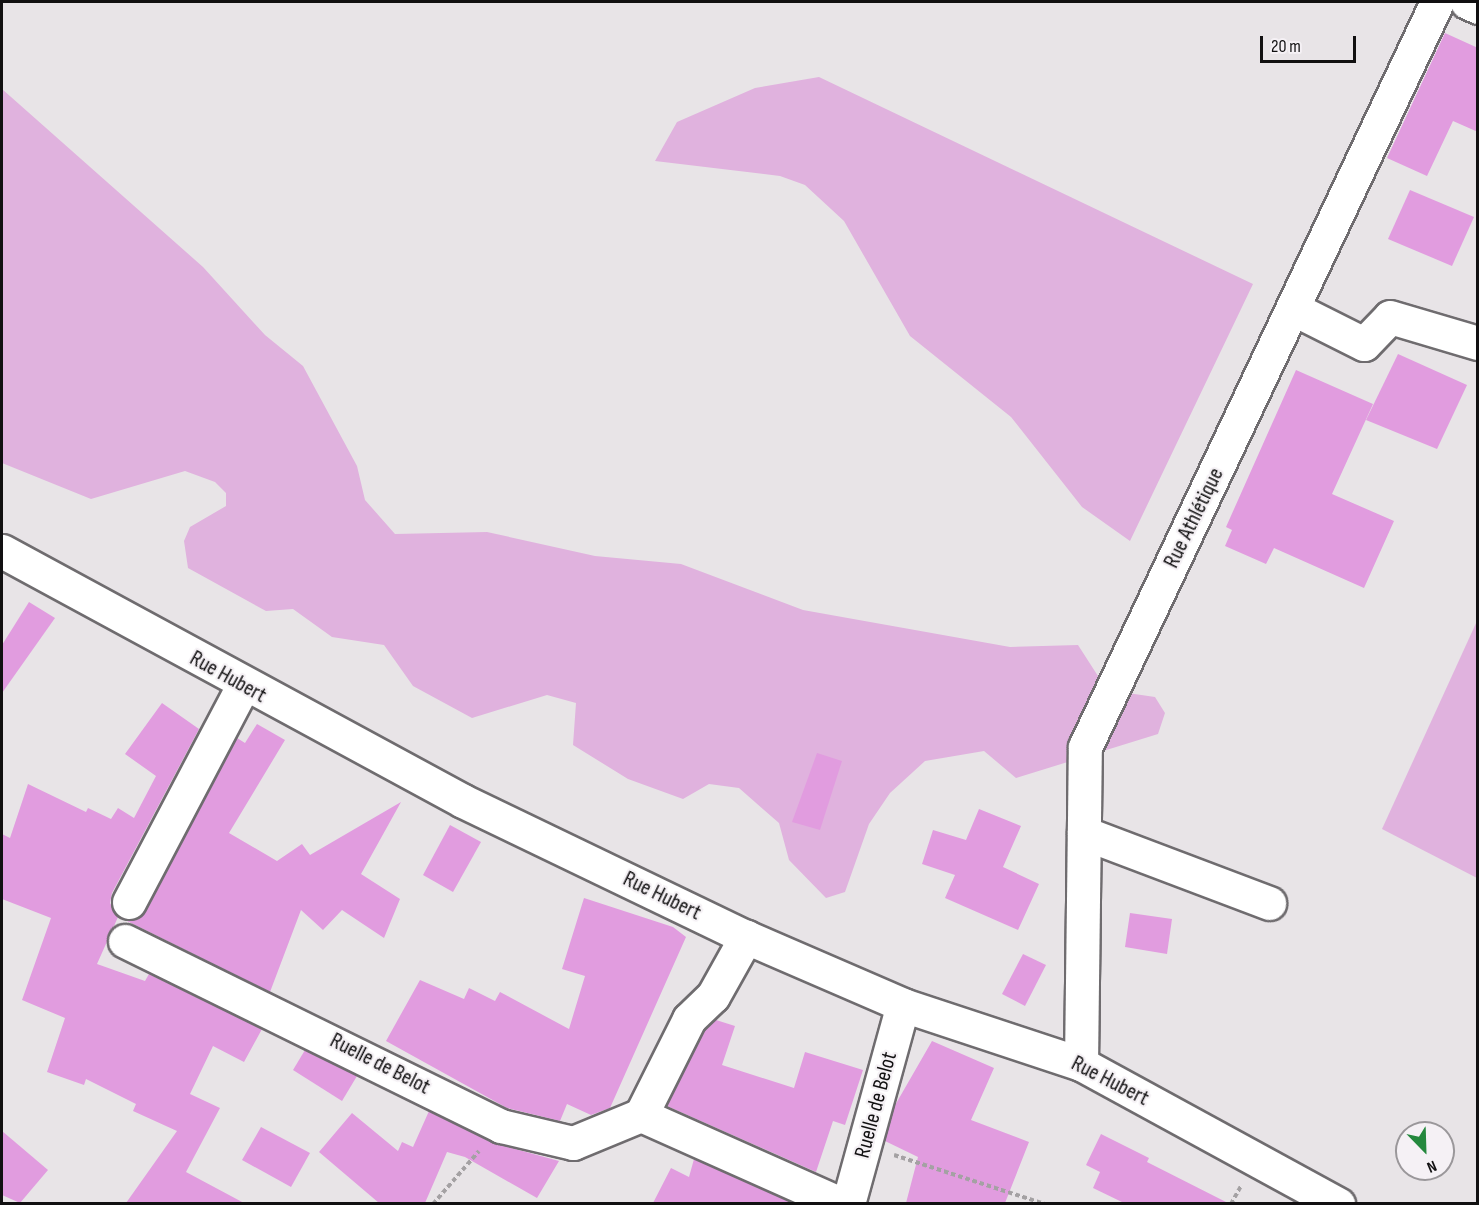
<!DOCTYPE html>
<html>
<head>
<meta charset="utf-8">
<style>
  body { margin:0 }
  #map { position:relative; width:1479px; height:1205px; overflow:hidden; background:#e8e4e7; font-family:"Sofia Sans Condensed",sans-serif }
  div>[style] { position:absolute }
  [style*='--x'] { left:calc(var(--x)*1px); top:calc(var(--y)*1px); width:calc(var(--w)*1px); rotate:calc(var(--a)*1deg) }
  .green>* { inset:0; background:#e0b2de }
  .building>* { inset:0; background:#e19cdf }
  .path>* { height:4px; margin-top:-2px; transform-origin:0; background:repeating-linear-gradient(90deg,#a4a1a3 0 4.5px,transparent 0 7.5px) }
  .roads { filter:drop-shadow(2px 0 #6f6c6f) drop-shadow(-2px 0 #6f6c6f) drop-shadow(0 2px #6f6c6f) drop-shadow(0 -2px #6f6c6f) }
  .minor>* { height:33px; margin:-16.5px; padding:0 16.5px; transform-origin:16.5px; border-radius:16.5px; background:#fff }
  span { translate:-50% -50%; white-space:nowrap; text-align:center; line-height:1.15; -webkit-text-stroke:4.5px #f5f1f5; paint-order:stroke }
  .street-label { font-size:22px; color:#111011 }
  .frame { position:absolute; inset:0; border:3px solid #111011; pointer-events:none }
  .north { position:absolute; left:1395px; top:1121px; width:60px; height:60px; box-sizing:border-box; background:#f5f1f5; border:2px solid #9a979a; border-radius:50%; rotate:157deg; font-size:16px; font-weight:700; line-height:24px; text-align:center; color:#111011 }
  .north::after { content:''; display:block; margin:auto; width:21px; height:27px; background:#24883d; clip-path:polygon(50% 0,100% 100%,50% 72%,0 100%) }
  .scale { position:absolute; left:1260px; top:36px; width:96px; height:27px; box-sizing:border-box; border:3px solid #111011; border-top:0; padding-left:8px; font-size:18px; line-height:21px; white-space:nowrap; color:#111011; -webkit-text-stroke:4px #f5f1f5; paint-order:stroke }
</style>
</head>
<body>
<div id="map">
  <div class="green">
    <div style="clip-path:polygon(819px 77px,1253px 284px,1130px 541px,1082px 507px,1011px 417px,910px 336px,844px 221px,805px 185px,780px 176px,655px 161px,677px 122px,755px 88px)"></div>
    <div style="clip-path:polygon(2px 89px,203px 267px,265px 335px,303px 366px,357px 466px,365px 500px,395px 534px,487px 532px,595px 556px,681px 564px,803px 610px,1010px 647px,1078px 645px,1107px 690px,1155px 697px,1165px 713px,1158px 734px,1016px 778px,984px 751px,925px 761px,890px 793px,869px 824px,845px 892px,826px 898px,789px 860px,779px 823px,739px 788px,709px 784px,683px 799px,628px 779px,573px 745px,576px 703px,547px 695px,472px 718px,413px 686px,384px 645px,332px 637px,293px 609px,266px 611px,188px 568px,184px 541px,190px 527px,226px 506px,226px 493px,215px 482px,185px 471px,91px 499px,2px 463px)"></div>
    <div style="clip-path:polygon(1477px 621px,1477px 878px,1382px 829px)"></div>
  </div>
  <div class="building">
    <div style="clip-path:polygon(1445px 33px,1478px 48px,1478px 132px,1453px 121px,1427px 176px,1387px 158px)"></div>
    <div style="clip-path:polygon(1410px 190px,1474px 217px,1452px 266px,1388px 239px)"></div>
    <div style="clip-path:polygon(1398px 354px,1467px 385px,1437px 449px,1366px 420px)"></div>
    <div style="clip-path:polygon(1296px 370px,1373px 404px,1332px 494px,1394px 521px,1364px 588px,1274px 548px,1266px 564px,1225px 546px,1232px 530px,1226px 527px)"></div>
    <div style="clip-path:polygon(29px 602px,55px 618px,2px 693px,2px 645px)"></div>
    <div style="clip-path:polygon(162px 703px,199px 729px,112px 893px,110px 903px,118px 917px,97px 964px,145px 981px,149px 974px,262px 1029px,244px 1062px,213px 1046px,190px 1094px,220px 1108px,186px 1172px,244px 1203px,126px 1203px,177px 1131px,133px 1111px,136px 1104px,86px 1079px,84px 1085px,47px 1072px,65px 1018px,22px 1000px,51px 918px,2px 899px,2px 834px,10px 838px,28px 784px,86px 812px,88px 808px,111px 819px,118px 808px,134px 818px,156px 776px,125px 754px)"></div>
    <div style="clip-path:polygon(257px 724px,285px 740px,229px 833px,277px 861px,302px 844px,310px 855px,401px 802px,361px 874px,400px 899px,384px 938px,342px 910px,323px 930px,301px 910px,270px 992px,123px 919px,138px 918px,146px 911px,237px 738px,245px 743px)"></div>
    <div style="clip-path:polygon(817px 753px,842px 761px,820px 830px,792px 822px)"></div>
    <div style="clip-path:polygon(979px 809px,1021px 826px,1003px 867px,1039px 884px,1018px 930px,945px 898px,955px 875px,922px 864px,933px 830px,966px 840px)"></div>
    <div style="clip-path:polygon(450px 825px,481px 842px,453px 892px,423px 875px)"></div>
    <div style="clip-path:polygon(584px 898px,673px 927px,686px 937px,610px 1108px,591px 1115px,567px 1104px,560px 1121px,507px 1108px,386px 1041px,420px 980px,464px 999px,469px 988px,495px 1001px,500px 992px,569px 1029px,585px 976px,562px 969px)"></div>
    <div style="clip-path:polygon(1130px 913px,1172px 919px,1167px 954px,1125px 947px)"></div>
    <div style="clip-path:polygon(1023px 954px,1046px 965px,1025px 1006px,1002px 994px)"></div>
    <div style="clip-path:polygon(716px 1020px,735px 1026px,722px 1065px,794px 1088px,805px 1052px,863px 1070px,845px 1125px,833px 1121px,816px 1172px,667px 1106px,704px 1030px)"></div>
    <div style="clip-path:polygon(932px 1041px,994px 1068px,971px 1120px,1029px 1142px,1005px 1203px,906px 1203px,918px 1157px,885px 1141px,894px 1107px)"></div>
    <div style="clip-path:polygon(305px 1050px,357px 1076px,342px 1101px,293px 1070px)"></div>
    <div style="clip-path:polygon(429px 1111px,493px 1143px,559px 1161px,537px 1198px,465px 1157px,447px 1152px,425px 1203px,379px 1203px,319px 1152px,352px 1113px,398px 1151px,402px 1142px,413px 1147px)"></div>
    <div style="clip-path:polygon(261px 1127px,310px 1153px,291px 1187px,242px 1160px)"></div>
    <div style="clip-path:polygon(2px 1131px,48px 1170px,20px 1203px,2px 1195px)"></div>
    <div style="clip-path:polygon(1101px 1134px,1149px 1158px,1147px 1162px,1228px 1203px,1124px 1203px,1093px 1188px,1100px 1172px,1086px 1165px)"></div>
    <div style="clip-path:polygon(694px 1159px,794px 1203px,653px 1203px,671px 1168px,689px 1177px)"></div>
  </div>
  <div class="path">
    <div style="--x:894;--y:1155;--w:159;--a:18"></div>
    <div style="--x:433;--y:1204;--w:70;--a:-49"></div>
    <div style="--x:1231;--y:1204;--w:21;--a:-61"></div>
  </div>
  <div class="roads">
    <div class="minor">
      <div style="--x:1467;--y:2;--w:12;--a:24"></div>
      <div style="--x:1294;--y:309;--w:78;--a:26.6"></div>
      <div style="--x:1364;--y:344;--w:37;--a:-46"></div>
      <div style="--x:1390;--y:317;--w:92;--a:16.5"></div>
      <div style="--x:2;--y:551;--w:524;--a:28.47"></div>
      <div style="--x:463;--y:801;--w:314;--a:25.7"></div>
      <div style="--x:746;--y:937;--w:171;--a:23.4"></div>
      <div style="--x:903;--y:1005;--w:188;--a:18.3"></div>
      <div style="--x:1081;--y:1064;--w:293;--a:28.6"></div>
      <div style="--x:1084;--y:833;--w:198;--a:20.7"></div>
      <div style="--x:129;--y:902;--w:244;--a:-62.2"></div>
      <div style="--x:125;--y:941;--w:419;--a:26.2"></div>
      <div style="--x:501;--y:1126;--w:74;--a:13.3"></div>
      <div style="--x:573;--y:1143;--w:74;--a:-22.4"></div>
      <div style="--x:641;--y:1115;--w:219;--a:24"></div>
      <div style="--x:1081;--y:1064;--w:317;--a:-89.3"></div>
      <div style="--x:1085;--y:747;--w:824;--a:-64.71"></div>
      <div style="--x:641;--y:1115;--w:107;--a:-63.4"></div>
      <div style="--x:689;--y:1019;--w:33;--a:-44"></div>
      <div style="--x:713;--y:996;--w:68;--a:-60.8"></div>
      <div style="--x:848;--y:1204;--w:206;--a:-74.6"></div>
    </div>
  </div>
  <div class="street-label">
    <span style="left:1194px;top:518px;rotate:-64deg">Rue Athlétique</span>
    <span style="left:228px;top:677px;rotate:29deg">Rue Hubert</span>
    <span style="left:662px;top:896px;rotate:26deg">Rue Hubert</span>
    <span style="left:380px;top:1064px;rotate:27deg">Ruelle de Belot</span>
    <span style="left:1110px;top:1081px;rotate:27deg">Rue Hubert</span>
    <span style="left:876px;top:1105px;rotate:-75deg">Ruelle de Belot</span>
  </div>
  <div class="frame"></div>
  <div class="north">N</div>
  <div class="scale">20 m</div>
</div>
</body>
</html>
